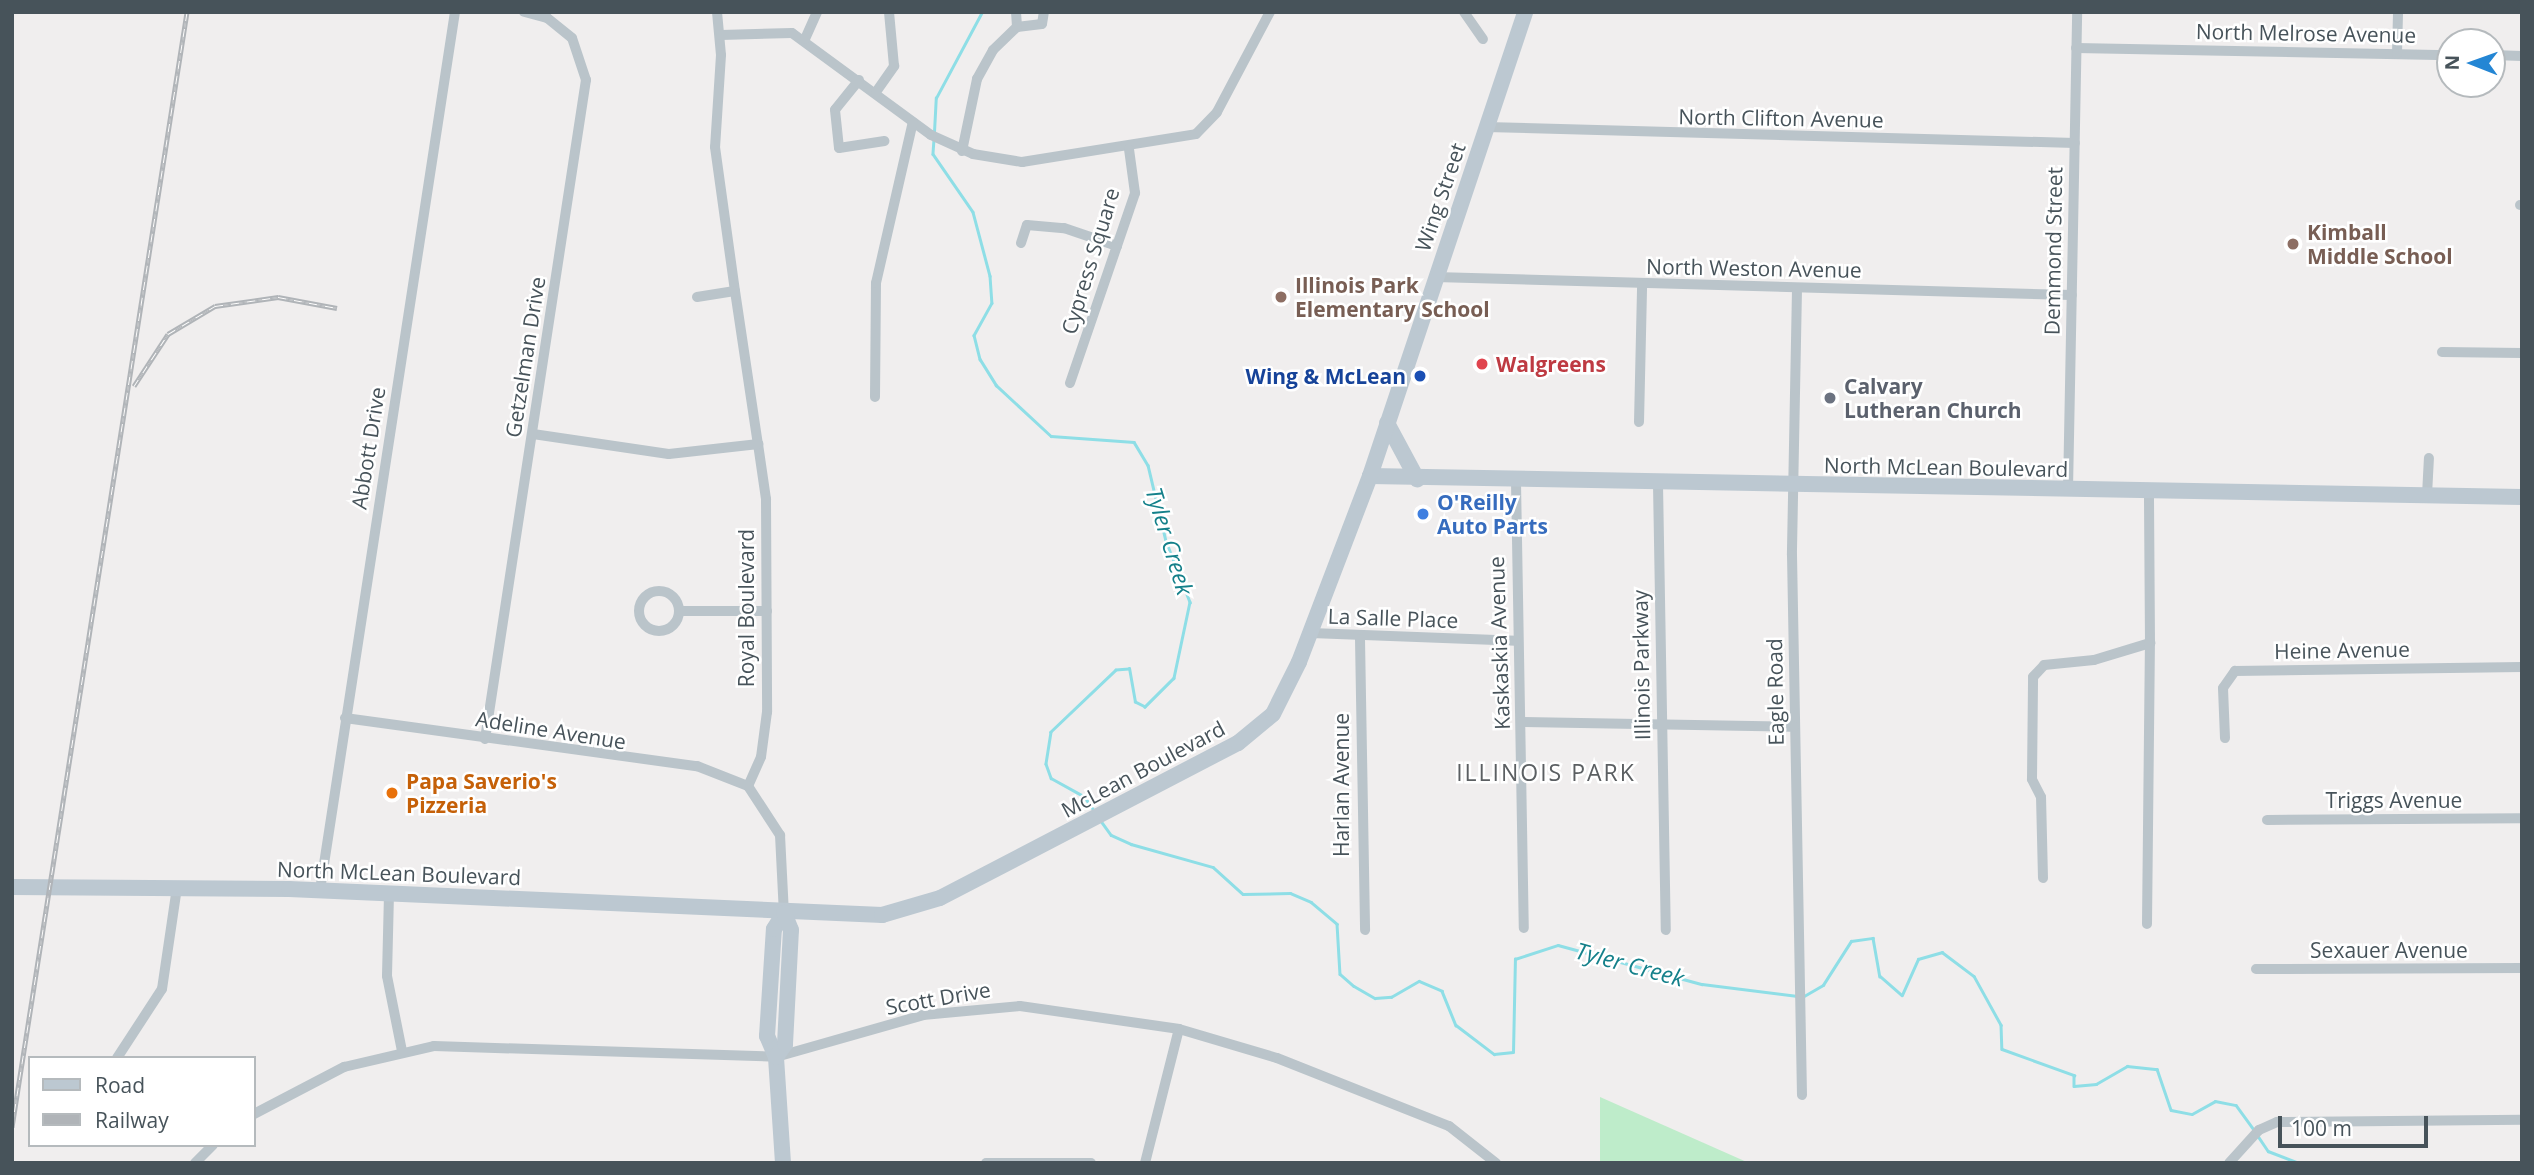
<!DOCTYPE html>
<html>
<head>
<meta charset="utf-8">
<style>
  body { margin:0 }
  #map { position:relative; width:2534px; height:1175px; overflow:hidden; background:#f0eeee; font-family:"Open Sans",sans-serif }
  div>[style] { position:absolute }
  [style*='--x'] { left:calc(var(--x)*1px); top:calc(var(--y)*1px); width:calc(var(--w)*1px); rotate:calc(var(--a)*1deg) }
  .green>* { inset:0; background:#beecca }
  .stream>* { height:2.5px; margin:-1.25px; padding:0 1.25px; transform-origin:1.25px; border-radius:1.25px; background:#8edee6 }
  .street>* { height:10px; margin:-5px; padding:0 5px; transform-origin:5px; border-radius:5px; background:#bac4ca }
  .street>.ring { margin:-5px; padding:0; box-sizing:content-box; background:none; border:10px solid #bac4ca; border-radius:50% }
  .secondary>* { height:16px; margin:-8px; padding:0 8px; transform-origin:8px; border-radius:8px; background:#bcc8d1 }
  .rail>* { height:5px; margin-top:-2.5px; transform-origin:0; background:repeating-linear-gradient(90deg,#fff 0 8px,#b0b4b8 0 16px); box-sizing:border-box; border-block:2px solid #b0b4b8 }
  .dots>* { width:19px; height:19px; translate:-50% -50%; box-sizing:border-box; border:4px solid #fff; border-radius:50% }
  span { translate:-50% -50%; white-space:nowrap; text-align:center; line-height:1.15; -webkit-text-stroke:5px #fff; paint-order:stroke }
  .street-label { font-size:21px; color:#47535a }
  .education-label { font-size:21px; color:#785e54; font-weight:700 }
  .left { translate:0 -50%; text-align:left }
  .health-label { font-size:21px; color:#be3a42; font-weight:700 }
  .transit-label { font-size:21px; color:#164399; font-weight:700 }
  .right { translate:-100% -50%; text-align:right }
  .worship-label { font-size:21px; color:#5b616d; font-weight:700 }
  .shop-label { font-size:21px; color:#366cbe; font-weight:700 }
  .food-label { font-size:21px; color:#c56008; font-weight:700 }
  .water-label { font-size:23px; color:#14808a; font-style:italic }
  .neighbourhood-label { font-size:23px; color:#5b5f62; letter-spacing:2px }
  .frame { position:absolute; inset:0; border:14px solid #47535a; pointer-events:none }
  .legend { position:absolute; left:28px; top:1056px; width:228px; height:91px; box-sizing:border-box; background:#fff; border:2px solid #b5babd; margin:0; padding:9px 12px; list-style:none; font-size:21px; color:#47535a }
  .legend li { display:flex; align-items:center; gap:14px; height:35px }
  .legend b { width:35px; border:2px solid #b5babd }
  .north { position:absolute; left:2436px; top:28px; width:70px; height:70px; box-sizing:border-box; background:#fff; border:2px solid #b5babd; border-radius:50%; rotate:271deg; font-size:19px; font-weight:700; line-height:28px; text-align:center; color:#47535a }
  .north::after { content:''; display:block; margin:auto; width:24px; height:32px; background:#2486d4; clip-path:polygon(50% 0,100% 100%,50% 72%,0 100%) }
  .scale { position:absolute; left:2278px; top:1116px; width:150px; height:32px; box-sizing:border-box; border:4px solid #47535a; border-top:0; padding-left:9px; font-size:21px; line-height:24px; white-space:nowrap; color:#47535a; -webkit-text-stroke:5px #fff; paint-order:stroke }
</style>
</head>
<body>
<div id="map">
  <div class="green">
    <div style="clip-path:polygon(1600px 1097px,1749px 1163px,1600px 1163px)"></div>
  </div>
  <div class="stream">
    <div style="--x:934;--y:132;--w:34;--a:-87"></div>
    <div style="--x:936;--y:98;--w:98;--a:-61.9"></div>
    <div style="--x:934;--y:139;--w:15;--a:94"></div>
    <div style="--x:933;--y:154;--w:70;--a:55.4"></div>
    <div style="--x:973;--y:212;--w:66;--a:75.1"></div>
    <div style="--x:990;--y:276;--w:27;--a:86"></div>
    <div style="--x:992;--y:303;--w:37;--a:119"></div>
    <div style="--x:974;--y:335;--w:25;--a:76"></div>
    <div style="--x:980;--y:359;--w:31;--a:58"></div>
    <div style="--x:996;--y:385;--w:75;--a:42.8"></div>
    <div style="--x:1051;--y:436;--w:83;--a:4.1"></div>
    <div style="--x:1134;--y:442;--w:27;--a:59"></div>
    <div style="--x:1148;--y:465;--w:78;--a:76.7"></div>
    <div style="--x:1166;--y:541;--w:66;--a:68.5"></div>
    <div style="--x:1190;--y:602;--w:78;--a:101.9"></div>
    <div style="--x:1174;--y:678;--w:41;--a:135"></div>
    <div style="--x:1145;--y:707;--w:11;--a:-153"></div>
    <div style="--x:1135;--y:702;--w:34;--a:-100"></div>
    <div style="--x:1129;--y:669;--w:13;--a:176"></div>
    <div style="--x:1116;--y:670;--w:90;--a:136.4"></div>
    <div style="--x:1051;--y:732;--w:32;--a:99"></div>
    <div style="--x:1046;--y:764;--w:15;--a:70"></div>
    <div style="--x:1051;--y:778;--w:38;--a:29"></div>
    <div style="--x:1084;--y:796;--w:19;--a:55"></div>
    <div style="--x:1101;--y:821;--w:17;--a:54"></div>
    <div style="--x:1111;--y:835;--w:22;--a:24"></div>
    <div style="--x:1131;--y:844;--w:85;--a:15.7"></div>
    <div style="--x:1213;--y:867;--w:40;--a:42"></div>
    <div style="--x:1243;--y:894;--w:47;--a:-1.2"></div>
    <div style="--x:1290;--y:893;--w:23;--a:23"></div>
    <div style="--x:1311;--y:902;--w:34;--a:40"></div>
    <div style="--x:1337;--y:924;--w:50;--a:86.6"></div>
    <div style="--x:1340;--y:974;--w:18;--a:41"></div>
    <div style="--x:1354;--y:986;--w:24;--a:30"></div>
    <div style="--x:1375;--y:998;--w:16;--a:-4"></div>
    <div style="--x:1391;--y:997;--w:32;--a:-30"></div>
    <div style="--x:1419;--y:981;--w:25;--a:23"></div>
    <div style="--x:1442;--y:991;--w:37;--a:68"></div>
    <div style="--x:1456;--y:1025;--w:48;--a:37.3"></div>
    <div style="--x:1494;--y:1054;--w:19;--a:-6"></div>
    <div style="--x:1513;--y:1052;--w:93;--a:-88.8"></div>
    <div style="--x:1515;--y:959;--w:45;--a:-18"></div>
    <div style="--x:1558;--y:945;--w:149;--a:15.2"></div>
    <div style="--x:1702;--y:984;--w:96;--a:7.2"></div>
    <div style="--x:1804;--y:996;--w:22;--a:-30"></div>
    <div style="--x:1823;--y:985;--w:52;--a:-57.5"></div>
    <div style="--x:1851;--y:941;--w:22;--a:-8"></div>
    <div style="--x:1873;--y:938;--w:39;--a:80"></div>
    <div style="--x:1880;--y:976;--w:29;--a:41"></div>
    <div style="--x:1902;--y:995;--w:39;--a:-66"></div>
    <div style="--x:1918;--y:959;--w:25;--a:-16"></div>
    <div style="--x:1942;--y:952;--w:40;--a:37"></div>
    <div style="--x:1974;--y:976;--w:56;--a:61.1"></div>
    <div style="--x:2001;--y:1025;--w:24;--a:88"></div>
    <div style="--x:2002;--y:1049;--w:77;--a:19.9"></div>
    <div style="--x:2074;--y:1075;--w:11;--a:90"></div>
    <div style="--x:2074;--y:1086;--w:22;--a:-5"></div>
    <div style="--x:2096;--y:1084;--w:36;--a:-30"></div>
    <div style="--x:2127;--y:1066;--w:30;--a:6"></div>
    <div style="--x:2157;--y:1069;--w:43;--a:71.1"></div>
    <div style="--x:2171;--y:1110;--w:21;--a:11"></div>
    <div style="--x:2192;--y:1114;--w:26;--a:-29"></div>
    <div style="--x:2215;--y:1101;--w:21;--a:11"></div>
    <div style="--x:2236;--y:1105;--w:31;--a:54"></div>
    <div style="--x:2258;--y:1136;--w:18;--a:56"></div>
    <div style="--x:2268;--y:1151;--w:34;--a:21"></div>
  </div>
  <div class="street">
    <div style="--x:717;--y:12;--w:43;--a:84.7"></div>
    <div style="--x:721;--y:55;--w:92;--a:93.7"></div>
    <div style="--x:715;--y:147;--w:145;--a:82.1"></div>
    <div style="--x:1016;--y:12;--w:15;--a:86"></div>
    <div style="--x:1464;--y:12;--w:33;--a:55"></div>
    <div style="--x:1017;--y:27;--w:25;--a:-7"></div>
    <div style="--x:1042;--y:24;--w:12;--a:-81"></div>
    <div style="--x:721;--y:35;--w:71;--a:-1.6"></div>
    <div style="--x:792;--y:33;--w:172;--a:36.3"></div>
    <div style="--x:931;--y:135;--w:46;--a:24.3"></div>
    <div style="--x:973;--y:154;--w:50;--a:9.3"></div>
    <div style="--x:1022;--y:162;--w:176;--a:-9.1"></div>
    <div style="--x:1196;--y:134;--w:30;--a:-46"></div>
    <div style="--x:1217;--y:112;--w:113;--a:-62.1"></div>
    <div style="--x:805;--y:39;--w:30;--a:-66"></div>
    <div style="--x:2076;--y:48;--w:374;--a:1.1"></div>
    <div style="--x:2397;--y:54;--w:42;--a:-88.6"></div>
    <div style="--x:2492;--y:55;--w:30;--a:2"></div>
    <div style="--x:859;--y:80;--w:38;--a:129"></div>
    <div style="--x:835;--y:110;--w:38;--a:84"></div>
    <div style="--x:839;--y:148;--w:46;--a:-8.8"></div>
    <div style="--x:876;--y:92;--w:32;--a:-55"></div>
    <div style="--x:894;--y:66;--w:54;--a:-95.3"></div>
    <div style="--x:1486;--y:127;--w:589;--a:1.56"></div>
    <div style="--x:962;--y:151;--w:74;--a:-78.2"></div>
    <div style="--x:977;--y:79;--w:33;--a:-61"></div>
    <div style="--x:993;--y:50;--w:33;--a:-44"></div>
    <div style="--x:2520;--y:205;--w:2;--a:0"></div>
    <div style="--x:1021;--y:243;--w:19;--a:-72"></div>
    <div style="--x:1027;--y:225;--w:37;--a:5"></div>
    <div style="--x:1064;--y:228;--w:56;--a:18.8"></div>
    <div style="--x:1435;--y:277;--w:637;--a:1.62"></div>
    <div style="--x:1797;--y:289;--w:266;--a:91.1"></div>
    <div style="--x:1792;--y:555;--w:540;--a:88.94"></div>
    <div style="--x:697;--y:297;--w:38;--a:-9"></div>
    <div style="--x:735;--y:291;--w:155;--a:81.5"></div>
    <div style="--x:758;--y:444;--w:56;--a:81.7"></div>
    <div style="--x:766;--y:499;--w:213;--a:89.7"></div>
    <div style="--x:767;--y:712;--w:45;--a:97.6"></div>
    <div style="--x:761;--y:757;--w:32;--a:114"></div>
    <div style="--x:748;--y:786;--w:59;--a:56.9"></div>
    <div style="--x:780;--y:835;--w:78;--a:87.1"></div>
    <div style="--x:2442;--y:352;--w:80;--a:0.7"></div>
    <div style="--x:1070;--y:383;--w:201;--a:-71.1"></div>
    <div style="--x:1135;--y:193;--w:44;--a:-97.8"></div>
    <div style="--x:875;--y:397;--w:114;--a:-89.5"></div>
    <div style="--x:876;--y:283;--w:165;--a:-77.1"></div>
    <div style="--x:1639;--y:422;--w:137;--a:-88.7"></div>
    <div style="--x:533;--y:434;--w:137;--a:8.4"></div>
    <div style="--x:669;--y:454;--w:90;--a:-6.4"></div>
    <div style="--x:1516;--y:482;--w:446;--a:89"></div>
    <div style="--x:1658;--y:484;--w:446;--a:89"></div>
    <div style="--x:2068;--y:490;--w:478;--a:-88.9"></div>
    <div style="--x:2427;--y:495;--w:37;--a:-87"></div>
    <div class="ring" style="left:639px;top:591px;width:30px;height:30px"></div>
    <div style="--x:680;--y:611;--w:87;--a:0"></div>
    <div style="--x:1311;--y:633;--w:205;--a:2.2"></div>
    <div style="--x:1360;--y:639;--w:291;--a:89"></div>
    <div style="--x:345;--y:718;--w:355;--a:7.8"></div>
    <div style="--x:697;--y:766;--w:55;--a:21.4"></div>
    <div style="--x:1521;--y:722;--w:273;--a:1"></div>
    <div style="--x:2225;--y:738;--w:50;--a:-92.3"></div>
    <div style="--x:2223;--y:688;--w:21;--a:-55"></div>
    <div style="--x:2235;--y:671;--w:287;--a:-0.8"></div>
    <div style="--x:485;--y:739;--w:667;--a:-81.29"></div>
    <div style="--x:586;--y:80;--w:44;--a:-108.4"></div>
    <div style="--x:572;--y:38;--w:32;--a:-141"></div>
    <div style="--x:547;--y:18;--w:24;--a:-165"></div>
    <div style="--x:2267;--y:820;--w:255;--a:-0.4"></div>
    <div style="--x:2043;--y:878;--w:81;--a:-91.4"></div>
    <div style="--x:2041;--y:797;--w:20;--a:-117"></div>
    <div style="--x:2032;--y:779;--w:102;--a:-89.4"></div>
    <div style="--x:2033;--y:677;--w:16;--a:-47"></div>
    <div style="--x:2044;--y:665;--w:50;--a:-5.7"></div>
    <div style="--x:2094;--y:660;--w:59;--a:-16.9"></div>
    <div style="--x:2150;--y:643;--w:152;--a:-90.4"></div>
    <div style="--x:320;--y:890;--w:888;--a:-81.26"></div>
    <div style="--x:389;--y:894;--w:82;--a:91.4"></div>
    <div style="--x:387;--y:976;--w:76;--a:78.7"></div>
    <div style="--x:2147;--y:924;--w:281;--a:-89.4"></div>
    <div style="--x:2256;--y:969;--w:266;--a:-0.2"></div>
    <div style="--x:117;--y:1058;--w:82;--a:-56.9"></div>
    <div style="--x:162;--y:989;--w:103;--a:-81.6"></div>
    <div style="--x:254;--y:1114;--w:102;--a:-27.6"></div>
    <div style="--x:344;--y:1067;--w:92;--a:-13.1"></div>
    <div style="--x:434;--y:1046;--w:342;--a:1.8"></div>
    <div style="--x:776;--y:1057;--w:153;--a:-15.9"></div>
    <div style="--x:923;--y:1015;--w:97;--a:-5.3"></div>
    <div style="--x:1020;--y:1006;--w:161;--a:8.2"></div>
    <div style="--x:1179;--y:1029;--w:102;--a:16.5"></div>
    <div style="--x:1277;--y:1058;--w:185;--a:21.6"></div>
    <div style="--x:1449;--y:1126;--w:60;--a:38.2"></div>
    <div style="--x:195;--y:1163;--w:25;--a:-45"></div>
    <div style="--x:986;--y:1163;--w:105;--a:0"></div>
    <div style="--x:1145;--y:1163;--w:138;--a:-75.8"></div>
    <div style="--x:2229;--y:1163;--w:45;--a:-47.7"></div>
    <div style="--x:2259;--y:1130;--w:20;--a:-24"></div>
    <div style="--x:2277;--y:1122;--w:245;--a:-0.5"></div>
  </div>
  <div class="secondary">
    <div style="--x:1387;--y:423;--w:64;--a:61.8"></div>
    <div style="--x:1370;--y:476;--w:1152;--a:1.04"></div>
    <div style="--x:12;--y:887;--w:277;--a:0.4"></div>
    <div style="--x:289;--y:889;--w:594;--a:2.51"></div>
    <div style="--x:882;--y:915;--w:60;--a:-16.3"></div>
    <div style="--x:940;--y:898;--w:336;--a:-27.5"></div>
    <div style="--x:1238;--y:743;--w:45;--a:-39.6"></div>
    <div style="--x:1273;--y:714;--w:58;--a:-63.4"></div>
    <div style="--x:1299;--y:662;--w:199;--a:-69.1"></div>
    <div style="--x:1370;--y:476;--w:489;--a:-71.5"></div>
    <div style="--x:776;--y:1057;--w:23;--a:-113"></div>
    <div style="--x:767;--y:1036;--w:107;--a:-86.3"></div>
    <div style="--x:774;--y:929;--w:19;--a:-58"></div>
    <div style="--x:783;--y:1163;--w:106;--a:-93.8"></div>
    <div style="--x:776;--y:1057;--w:16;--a:-55"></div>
    <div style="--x:785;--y:1044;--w:114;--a:-87"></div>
    <div style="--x:791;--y:930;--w:18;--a:-112"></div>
  </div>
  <div class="rail">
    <div style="--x:134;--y:386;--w:62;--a:-56.8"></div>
    <div style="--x:168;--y:334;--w:55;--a:-30.8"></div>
    <div style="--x:215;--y:306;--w:64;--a:-8.1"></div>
    <div style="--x:278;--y:297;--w:60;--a:10.6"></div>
    <div style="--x:12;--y:1127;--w:1129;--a:-81.08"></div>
  </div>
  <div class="dots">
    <div style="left:2293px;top:244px;background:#8d6e63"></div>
    <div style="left:1281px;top:297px;background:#8d6e63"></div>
    <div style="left:1482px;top:364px;background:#e0444e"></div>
    <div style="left:1420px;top:376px;background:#1a4fb4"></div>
    <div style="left:1830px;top:398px;background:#6b7280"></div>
    <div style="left:1423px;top:514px;background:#3f7fe0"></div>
    <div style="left:392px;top:793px;background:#e8710a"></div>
  </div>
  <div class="street-label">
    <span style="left:2306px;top:33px;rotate:1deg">North Melrose Avenue</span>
    <span style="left:1781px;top:118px;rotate:1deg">North Clifton Avenue</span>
    <span style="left:1440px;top:197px;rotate:-71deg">Wing Street</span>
    <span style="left:2053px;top:251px;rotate:-89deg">Demmond Street</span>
    <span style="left:1090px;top:261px;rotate:-73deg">Cypress Square</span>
    <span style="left:1754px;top:268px;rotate:1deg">North Weston Avenue</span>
    <span style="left:525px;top:357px;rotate:-81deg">Getzelman Drive</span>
    <span style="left:368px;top:448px;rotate:-81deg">Abbott Drive</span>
    <span style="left:1946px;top:467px;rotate:1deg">North McLean Boulevard</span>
    <span style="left:746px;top:608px;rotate:-90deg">Royal Boulevard</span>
    <span style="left:1393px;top:618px;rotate:2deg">La Salle Place</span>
    <span style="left:1499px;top:643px;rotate:-92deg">Kaskaskia Avenue</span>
    <span style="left:2342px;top:650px;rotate:-1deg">Heine Avenue</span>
    <span style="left:1641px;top:665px;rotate:-91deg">Illinois Parkway</span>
    <span style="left:1775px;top:692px;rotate:-91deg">Eagle Road</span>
    <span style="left:551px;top:730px;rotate:9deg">Adeline Avenue</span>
    <span style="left:1143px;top:769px;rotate:-28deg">McLean Boulevard</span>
    <span style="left:1341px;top:785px;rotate:-90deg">Harlan Avenue</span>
    <span style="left:2394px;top:800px">Triggs Avenue</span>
    <span style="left:399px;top:873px;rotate:2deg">North McLean Boulevard</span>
    <span style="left:2389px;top:950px">Sexauer Avenue</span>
    <span style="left:938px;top:998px;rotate:-10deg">Scott Drive</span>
  </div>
  <div class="education-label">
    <span class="left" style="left:2307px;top:244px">Kimball<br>Middle School</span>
    <span class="left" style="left:1295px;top:297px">Illinois Park<br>Elementary School</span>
  </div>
  <div class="health-label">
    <span class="left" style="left:1496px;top:364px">Walgreens</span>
  </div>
  <div class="transit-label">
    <span class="right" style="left:1406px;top:376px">Wing &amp; McLean</span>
  </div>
  <div class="worship-label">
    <span class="left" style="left:1844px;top:398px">Calvary<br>Lutheran Church</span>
  </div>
  <div class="shop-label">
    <span class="left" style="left:1437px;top:514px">O'Reilly<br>Auto Parts</span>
  </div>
  <div class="food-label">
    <span class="left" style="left:406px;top:793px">Papa Saverio's<br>Pizzeria</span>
  </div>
  <div class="water-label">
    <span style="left:1170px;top:541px;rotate:73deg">Tyler Creek</span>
    <span style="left:1630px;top:964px;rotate:15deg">Tyler Creek</span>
  </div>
  <div class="neighbourhood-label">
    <span style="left:1546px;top:772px">ILLINOIS PARK</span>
  </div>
  <div class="frame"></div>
  <ul class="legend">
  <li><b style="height:9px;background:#bcc8d1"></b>Road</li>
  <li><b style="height:9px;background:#b0b4b8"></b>Railway</li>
  </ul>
  <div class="north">N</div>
  <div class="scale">100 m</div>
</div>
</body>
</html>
